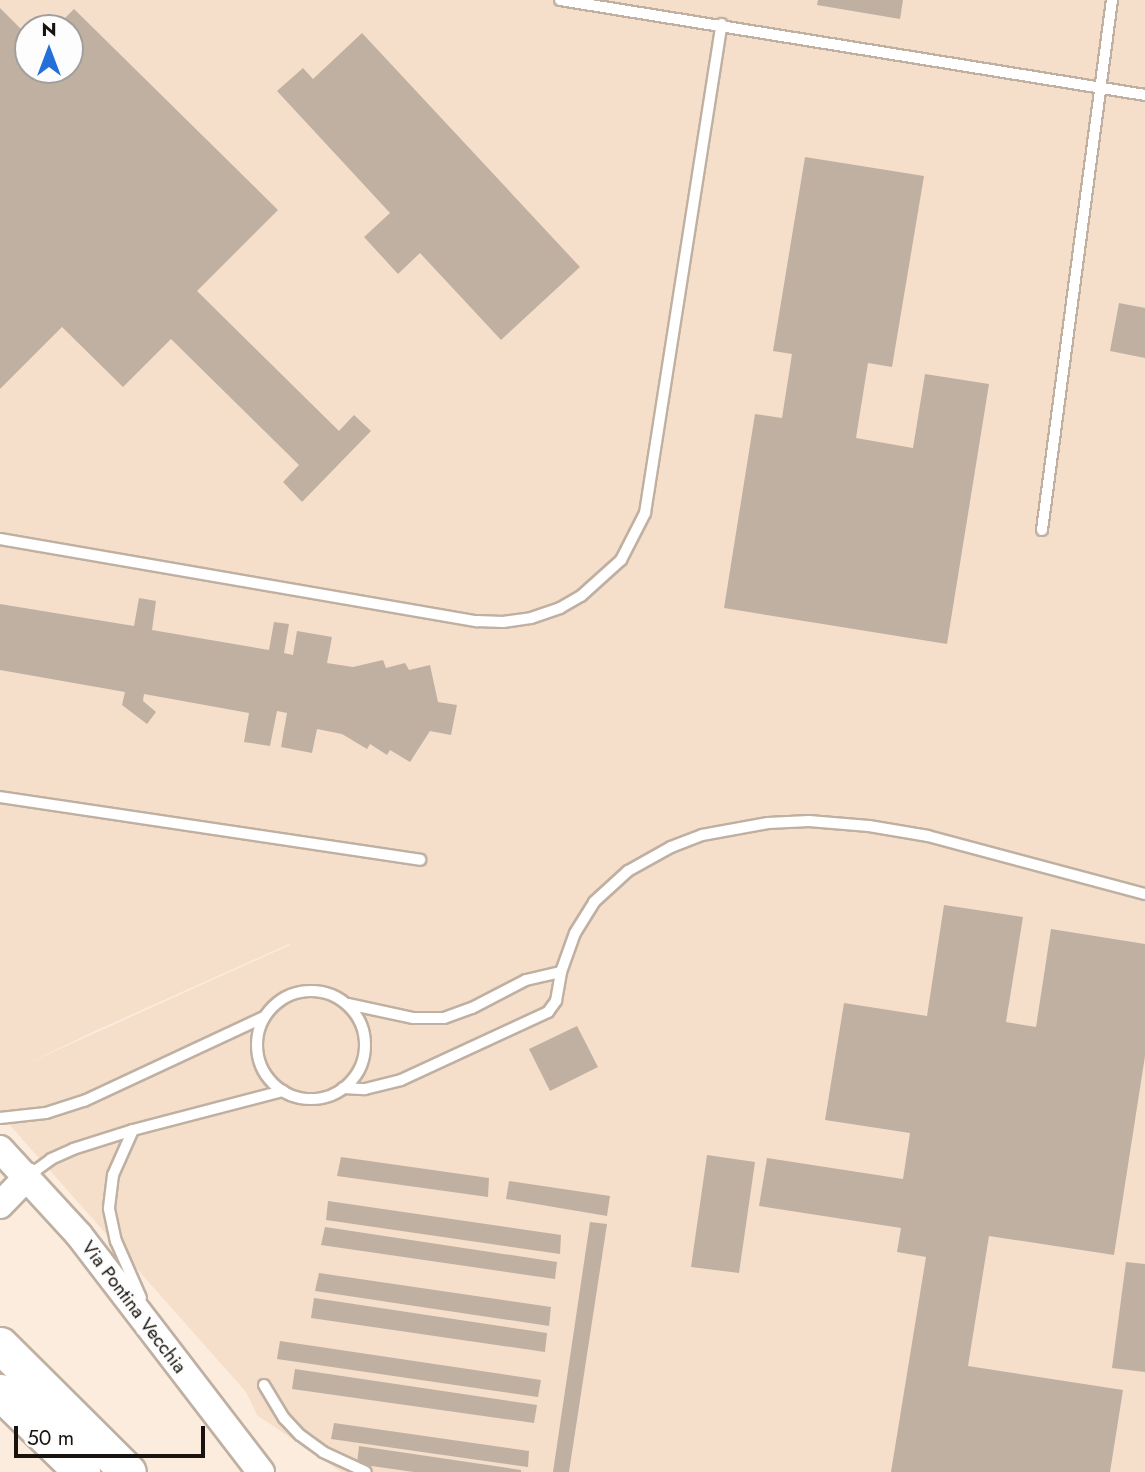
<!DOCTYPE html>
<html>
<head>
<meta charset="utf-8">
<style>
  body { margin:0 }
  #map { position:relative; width:1145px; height:1472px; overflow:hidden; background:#fcecdd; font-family:Jost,sans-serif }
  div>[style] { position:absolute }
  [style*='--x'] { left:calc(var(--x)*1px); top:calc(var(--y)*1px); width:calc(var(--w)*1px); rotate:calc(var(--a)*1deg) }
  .built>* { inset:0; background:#f5dfcb }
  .building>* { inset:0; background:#c0b0a2 }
  .roads { filter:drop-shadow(2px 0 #bfb0a2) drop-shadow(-2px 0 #bfb0a2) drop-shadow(0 2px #bfb0a2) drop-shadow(0 -2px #bfb0a2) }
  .service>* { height:10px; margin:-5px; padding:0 5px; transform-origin:5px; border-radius:5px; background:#fff }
  .service>.ring { margin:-5px; padding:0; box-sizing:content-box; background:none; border:10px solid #fff; border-radius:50% }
  .tertiary>* { height:26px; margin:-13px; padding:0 13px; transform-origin:13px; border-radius:13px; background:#fff }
  .trunk>* { height:35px; margin:-17.5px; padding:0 17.5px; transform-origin:17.5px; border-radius:17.5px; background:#fff }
  span { translate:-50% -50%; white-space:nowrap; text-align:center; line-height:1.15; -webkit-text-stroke:7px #fdfdfd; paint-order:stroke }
  .street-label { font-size:19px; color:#18130e }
  .north { position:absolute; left:14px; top:14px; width:70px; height:70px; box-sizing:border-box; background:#fdfdfd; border:2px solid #a19f9d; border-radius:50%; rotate:0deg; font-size:19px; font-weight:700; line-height:28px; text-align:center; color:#18130e }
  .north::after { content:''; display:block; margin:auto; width:24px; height:32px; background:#256fdb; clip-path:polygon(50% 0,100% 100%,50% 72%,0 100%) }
  .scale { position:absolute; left:14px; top:1426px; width:191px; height:32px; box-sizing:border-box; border:4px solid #18130e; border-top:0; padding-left:9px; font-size:21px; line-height:24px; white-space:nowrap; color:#18130e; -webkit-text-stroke:5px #fdfdfd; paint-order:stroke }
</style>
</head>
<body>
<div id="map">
  <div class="built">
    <div style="clip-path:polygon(evenodd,0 0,1145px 0,1145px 1472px,341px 1472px,257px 1415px,246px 1392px,0 1114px,0 0,28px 28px,70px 28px,70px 70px,28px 70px,28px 28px,0 0,289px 944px,290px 945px,24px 1065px,93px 1032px,289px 944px)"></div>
  </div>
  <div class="building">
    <div style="clip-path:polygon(818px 0,903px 0,900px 19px,817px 5px)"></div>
    <div style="clip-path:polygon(0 8px,28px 36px,28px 70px,70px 70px,70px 28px,55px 28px,74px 9px,278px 210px,197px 291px,339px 431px,354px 415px,371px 431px,302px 502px,283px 482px,299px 465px,171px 339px,123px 387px,62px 327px,0 389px)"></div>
    <div style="clip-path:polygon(362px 33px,580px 267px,501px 340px,420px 253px,398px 274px,364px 237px,390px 213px,277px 91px,303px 68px,313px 79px)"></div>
    <div style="clip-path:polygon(805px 157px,924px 176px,892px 367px,868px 363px,856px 438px,913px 448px,925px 374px,989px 384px,947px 644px,724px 608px,755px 414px,782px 418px,792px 354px,773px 351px)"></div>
    <div style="clip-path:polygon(1119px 303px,1145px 308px,1145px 358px,1110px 351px)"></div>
    <div style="clip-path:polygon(139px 598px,156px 601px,152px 630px,269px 650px,274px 622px,289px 624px,284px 653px,293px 655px,297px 631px,332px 637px,327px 663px,353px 667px,383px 660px,386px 668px,405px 663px,409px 670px,430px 665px,438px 702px,457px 705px,451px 735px,430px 731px,410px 762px,390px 750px,387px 755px,370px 744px,367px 749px,342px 734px,317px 729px,312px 753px,281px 747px,287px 713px,277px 711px,270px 746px,244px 742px,249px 713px,144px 694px,143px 701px,156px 712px,147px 724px,122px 705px,125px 692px,0 670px,0 604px,134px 626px)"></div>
    <div style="clip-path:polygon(944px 905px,1023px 917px,1006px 1022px,1036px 1027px,1051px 929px,1145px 944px,1145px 1056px,1114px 1255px,989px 1236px,968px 1366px,1123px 1390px,1110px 1472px,891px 1472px,926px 1257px,897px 1252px,901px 1228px,759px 1206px,767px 1158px,903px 1179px,910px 1133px,825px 1120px,844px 1003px,927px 1016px)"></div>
    <div style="clip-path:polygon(577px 1026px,598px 1067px,550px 1091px,529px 1049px)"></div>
    <div style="clip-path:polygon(707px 1155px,755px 1162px,739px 1273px,691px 1267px)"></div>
    <div style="clip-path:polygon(341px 1157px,489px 1178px,488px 1197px,337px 1176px)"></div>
    <div style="clip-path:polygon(509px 1181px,610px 1196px,607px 1216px,506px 1199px)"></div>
    <div style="clip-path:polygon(328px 1201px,561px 1235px,560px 1254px,326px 1220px)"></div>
    <div style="clip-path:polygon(590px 1222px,607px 1224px,569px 1472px,553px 1472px)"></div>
    <div style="clip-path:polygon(325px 1227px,557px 1262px,555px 1279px,321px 1245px)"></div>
    <div style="clip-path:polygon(1126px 1262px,1145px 1264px,1145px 1372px,1112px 1368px)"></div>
    <div style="clip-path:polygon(319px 1273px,551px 1307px,549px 1326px,315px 1291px)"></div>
    <div style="clip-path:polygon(314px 1298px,547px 1333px,545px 1352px,311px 1318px)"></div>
    <div style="clip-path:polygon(280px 1341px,541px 1380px,538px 1397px,277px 1359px)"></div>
    <div style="clip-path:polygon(295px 1369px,537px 1405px,534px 1423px,292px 1389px)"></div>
    <div style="clip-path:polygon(334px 1423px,529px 1451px,528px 1467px,331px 1439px)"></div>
    <div style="clip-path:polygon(359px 1446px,521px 1470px,521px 1472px,414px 1472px,357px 1464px)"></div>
  </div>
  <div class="roads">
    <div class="service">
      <div style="--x:560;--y:0;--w:593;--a:9.22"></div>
      <div style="--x:1042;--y:530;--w:535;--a:-82.48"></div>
      <div style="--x:0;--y:539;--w:484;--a:9.8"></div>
      <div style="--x:477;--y:621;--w:26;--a:2"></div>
      <div style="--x:503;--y:622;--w:28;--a:-8"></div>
      <div style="--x:531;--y:618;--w:31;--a:-19"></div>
      <div style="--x:560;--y:608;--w:24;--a:-30"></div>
      <div style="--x:581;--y:596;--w:54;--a:-42"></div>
      <div style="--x:621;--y:560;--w:53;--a:-62.9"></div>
      <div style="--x:645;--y:513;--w:495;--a:-81.1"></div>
      <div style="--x:0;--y:797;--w:425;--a:8.5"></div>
      <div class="ring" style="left:257px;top:991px;width:98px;height:98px"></div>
      <div style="--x:348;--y:1004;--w:66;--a:12.2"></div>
      <div style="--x:413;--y:1018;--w:31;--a:0"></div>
      <div style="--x:444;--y:1018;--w:30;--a:-20"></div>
      <div style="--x:472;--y:1008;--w:61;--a:-27.4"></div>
      <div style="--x:526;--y:980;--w:36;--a:-13"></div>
      <div style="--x:343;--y:1088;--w:22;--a:3"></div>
      <div style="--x:365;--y:1089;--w:37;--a:-14"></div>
      <div style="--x:401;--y:1080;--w:162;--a:-24.8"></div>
      <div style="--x:548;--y:1012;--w:14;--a:-54"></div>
      <div style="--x:556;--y:1001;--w:29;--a:-80"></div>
      <div style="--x:561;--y:972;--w:41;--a:-70.3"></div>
      <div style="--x:575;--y:933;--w:36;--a:-58"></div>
      <div style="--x:594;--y:902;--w:46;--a:-42.4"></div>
      <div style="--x:628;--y:871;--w:49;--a:-29.2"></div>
      <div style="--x:671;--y:847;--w:33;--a:-21"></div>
      <div style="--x:702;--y:835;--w:67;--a:-10.3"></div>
      <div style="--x:768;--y:823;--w:41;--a:-2.8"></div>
      <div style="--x:809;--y:821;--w:60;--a:4.8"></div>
      <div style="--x:869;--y:826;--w:60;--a:9.6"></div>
      <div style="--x:928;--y:836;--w:225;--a:15"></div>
      <div style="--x:0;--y:1118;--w:46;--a:-6.2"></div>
      <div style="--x:46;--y:1113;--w:40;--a:-18"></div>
      <div style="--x:84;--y:1101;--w:199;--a:-25"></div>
      <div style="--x:133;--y:1130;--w:49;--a:114"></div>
      <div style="--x:113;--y:1175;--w:34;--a:97"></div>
      <div style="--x:109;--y:1209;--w:33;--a:78"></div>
      <div style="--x:116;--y:1241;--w:62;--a:66.3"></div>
      <div style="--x:28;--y:1176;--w:29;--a:-36"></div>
      <div style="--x:51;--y:1159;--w:24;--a:-24"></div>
      <div style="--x:73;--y:1149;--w:63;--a:-17.6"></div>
      <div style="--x:133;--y:1130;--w:155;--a:-14.6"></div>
      <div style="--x:264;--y:1385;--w:39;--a:59"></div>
      <div style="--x:284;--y:1418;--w:23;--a:47"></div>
      <div style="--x:300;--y:1435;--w:29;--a:36"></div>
      <div style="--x:323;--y:1452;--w:47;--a:24.9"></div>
    </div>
    <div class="tertiary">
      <div style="--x:0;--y:1149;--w:117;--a:47.4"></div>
      <div style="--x:79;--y:1235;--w:299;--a:52.5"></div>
      <div style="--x:0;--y:1205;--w:40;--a:-46"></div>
    </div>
    <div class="trunk">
      <div style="--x:0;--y:1345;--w:180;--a:44.8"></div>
      <div style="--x:0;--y:1392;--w:115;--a:44.3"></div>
    </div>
  </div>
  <div class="street-label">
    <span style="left:134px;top:1307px;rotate:53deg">Via Pontina Vecchia</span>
  </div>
  <div class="north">N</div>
  <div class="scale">50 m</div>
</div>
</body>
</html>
